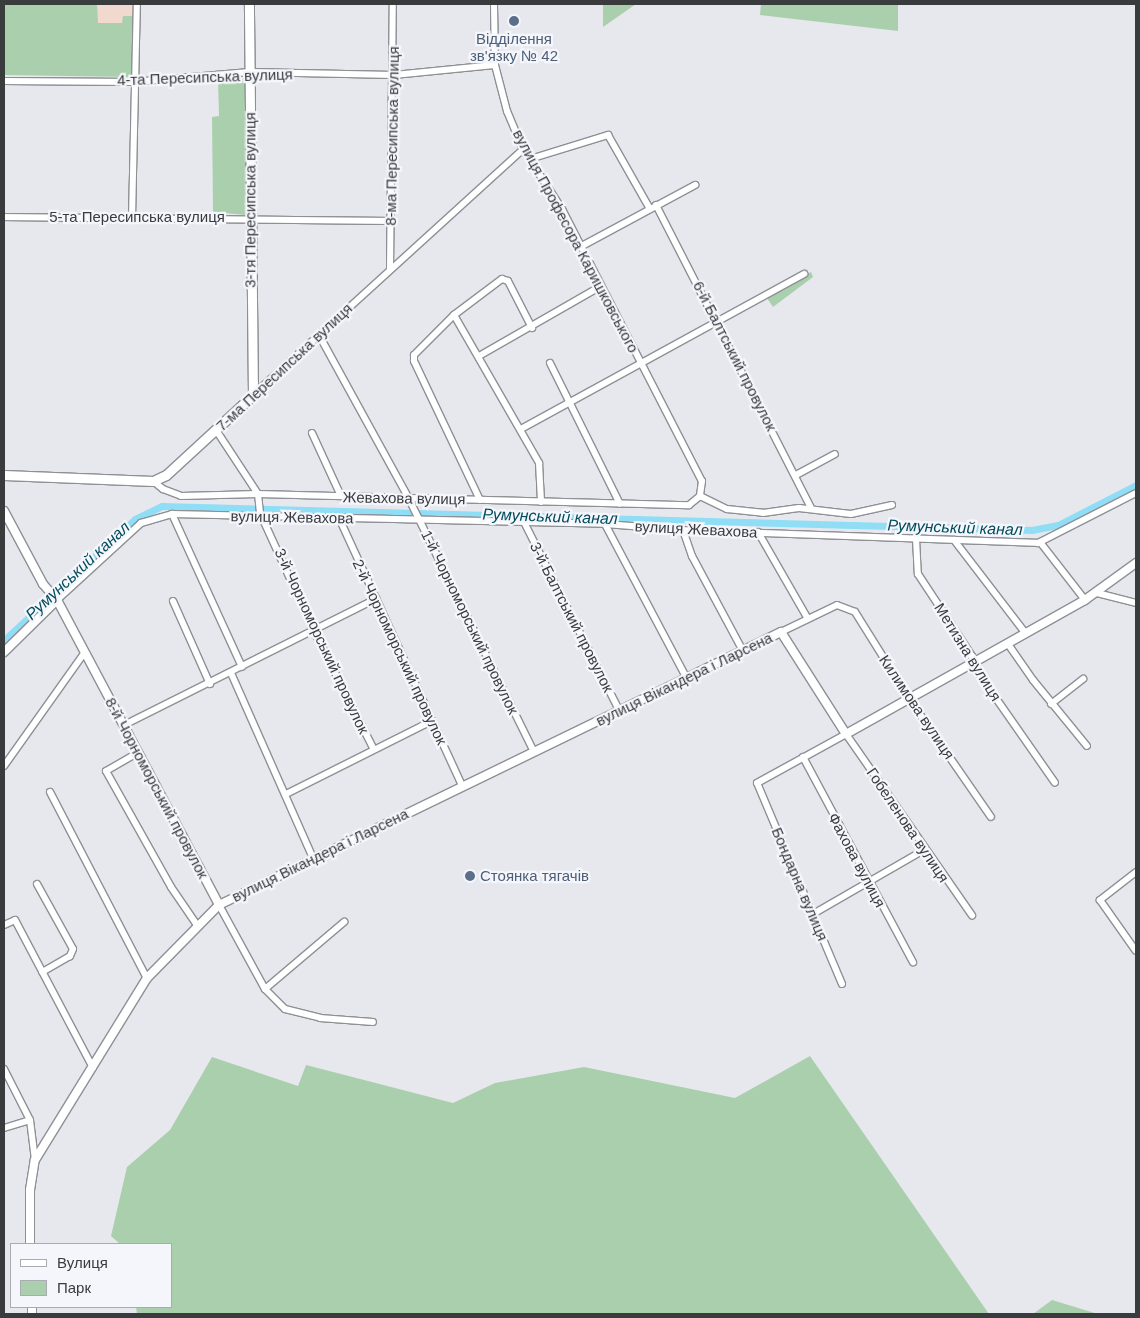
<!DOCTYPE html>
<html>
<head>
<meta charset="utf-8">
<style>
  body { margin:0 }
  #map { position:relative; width:1140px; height:1318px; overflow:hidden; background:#e7e8ee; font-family:Arial,sans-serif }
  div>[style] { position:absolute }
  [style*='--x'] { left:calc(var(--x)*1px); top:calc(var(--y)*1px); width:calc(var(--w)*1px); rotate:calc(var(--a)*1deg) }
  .commercial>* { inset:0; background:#f1d9d0 }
  .green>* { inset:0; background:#aacfac }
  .canal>* { height:7px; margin:-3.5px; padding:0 3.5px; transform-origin:3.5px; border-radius:3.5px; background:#8fdef5 }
  .roads { filter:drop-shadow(1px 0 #8e9095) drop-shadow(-1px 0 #8e9095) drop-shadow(0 1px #8e9095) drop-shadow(0 -1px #8e9095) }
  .minor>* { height:6px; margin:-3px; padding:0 3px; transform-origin:3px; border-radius:3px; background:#fff }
  .tertiary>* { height:8px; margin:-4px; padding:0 4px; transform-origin:4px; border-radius:4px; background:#fff }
  .secondary>* { height:9px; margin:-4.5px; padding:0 4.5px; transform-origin:4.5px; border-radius:4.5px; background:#fff }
  .dots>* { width:14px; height:14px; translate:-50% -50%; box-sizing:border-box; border:2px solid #f4f6fc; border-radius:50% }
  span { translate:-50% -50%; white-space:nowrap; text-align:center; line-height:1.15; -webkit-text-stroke:4.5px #f4f6fc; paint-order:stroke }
  .service-label { font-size:15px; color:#4e5e75 }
  .left { translate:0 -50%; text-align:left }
  .street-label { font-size:15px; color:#3a3b3d }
  .water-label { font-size:16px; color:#034c5c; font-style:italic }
  .frame { position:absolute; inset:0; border:5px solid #3a3b3d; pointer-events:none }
  .legend { position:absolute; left:10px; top:1243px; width:162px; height:65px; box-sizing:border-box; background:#f4f6fc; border:1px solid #aaabb0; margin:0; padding:6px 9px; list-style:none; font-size:15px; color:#3a3b3d }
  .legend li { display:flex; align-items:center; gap:10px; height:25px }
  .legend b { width:25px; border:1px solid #aaabb0 }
</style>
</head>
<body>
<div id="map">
  <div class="commercial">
    <div style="clip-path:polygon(97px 4px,134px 4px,134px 16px,123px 23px,97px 23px)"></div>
  </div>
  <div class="green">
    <div style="clip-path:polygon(4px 4px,97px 4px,98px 23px,122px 23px,123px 16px,134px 16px,131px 77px,4px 75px)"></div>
    <div style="clip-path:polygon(603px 4px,636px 4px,603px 27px)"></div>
    <div style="clip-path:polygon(761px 4px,898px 4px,898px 31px,760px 15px)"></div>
    <div style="clip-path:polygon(246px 78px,246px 215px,213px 212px,212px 117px,219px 116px,218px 79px)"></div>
    <div style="clip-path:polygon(811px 272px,813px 277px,773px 307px,767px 298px)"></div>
    <div style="clip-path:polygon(810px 1056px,989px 1314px,137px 1314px,136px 1307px,171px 1307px,171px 1244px,120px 1244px,111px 1236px,127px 1167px,170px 1130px,212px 1057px,298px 1086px,306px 1065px,453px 1103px,495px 1083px,584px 1067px,735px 1098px)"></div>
    <div style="clip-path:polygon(1052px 1300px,1098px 1314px,1033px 1314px)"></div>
  </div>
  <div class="canal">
    <div style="--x:4;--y:640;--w:178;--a:-42.7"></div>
    <div style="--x:135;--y:519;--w:30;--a:-26"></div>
    <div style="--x:162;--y:506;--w:870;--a:1.58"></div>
    <div style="--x:1032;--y:530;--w:26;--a:-11"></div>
    <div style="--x:1058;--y:525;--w:88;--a:-27.1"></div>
  </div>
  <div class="roads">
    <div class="minor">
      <div style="--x:494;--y:4;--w:61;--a:89.1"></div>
      <div style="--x:495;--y:65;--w:48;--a:75.4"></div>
      <div style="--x:507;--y:111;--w:41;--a:67.2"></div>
      <div style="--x:523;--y:149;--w:72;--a:57"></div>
      <div style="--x:562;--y:209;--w:306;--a:62.8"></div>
      <div style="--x:702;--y:481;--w:15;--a:98"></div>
      <div style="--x:4;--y:81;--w:129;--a:0.4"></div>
      <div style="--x:133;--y:82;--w:117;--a:-4.9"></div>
      <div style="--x:250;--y:72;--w:144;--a:1.2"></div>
      <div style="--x:394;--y:75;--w:101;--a:-5.7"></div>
      <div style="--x:530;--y:159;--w:82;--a:-17.1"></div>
      <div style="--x:608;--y:135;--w:85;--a:60.4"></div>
      <div style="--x:656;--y:205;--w:340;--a:62.9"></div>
      <div style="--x:4;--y:217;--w:386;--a:0.6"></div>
      <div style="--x:132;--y:218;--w:214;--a:-88.7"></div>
      <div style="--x:580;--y:247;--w:131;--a:-28.3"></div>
      <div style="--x:390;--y:269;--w:265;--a:-89.4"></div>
      <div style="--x:454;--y:315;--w:171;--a:60.1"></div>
      <div style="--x:539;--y:463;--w:39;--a:87"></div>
      <div style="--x:319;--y:335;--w:185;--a:61.2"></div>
      <div style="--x:408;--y:497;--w:284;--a:63.7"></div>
      <div style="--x:479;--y:356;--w:141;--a:-29.8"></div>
      <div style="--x:550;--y:363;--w:157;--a:63.6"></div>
      <div style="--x:253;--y:395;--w:365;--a:-42.3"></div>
      <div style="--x:521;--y:429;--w:323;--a:-28.7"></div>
      <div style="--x:216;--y:430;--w:77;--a:56.7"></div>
      <div style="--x:258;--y:494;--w:19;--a:84"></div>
      <div style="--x:260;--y:513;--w:130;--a:65.4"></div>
      <div style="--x:314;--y:631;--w:131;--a:63.2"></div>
      <div style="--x:312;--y:433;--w:69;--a:65.3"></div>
      <div style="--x:796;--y:475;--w:44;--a:-28.3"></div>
      <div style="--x:153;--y:481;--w:13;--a:39"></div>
      <div style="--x:163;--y:489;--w:19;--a:21"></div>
      <div style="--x:181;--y:496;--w:77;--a:-1.5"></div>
      <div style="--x:258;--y:494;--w:431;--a:1.5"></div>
      <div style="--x:689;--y:505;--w:14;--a:-39"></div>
      <div style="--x:700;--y:496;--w:30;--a:26"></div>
      <div style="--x:727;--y:509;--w:36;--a:6"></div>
      <div style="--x:763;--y:513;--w:36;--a:-8"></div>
      <div style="--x:799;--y:508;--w:52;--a:6.6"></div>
      <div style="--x:851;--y:514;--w:42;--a:-12.4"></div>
      <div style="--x:480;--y:500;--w:154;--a:-115.4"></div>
      <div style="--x:414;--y:361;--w:6;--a:-90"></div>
      <div style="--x:414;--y:355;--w:57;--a:-45"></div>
      <div style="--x:454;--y:315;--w:60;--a:-36.9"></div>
      <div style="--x:502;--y:279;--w:6;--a:18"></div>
      <div style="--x:508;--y:281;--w:53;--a:62.9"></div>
      <div style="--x:172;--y:514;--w:168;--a:65.4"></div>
      <div style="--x:339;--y:518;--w:295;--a:65.3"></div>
      <div style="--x:525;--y:524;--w:208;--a:63.2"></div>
      <div style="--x:605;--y:524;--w:175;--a:62.1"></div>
      <div style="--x:683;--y:530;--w:28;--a:71"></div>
      <div style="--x:692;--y:556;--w:108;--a:61.8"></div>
      <div style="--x:758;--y:532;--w:100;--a:60.1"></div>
      <div style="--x:916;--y:539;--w:35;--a:87"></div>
      <div style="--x:918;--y:574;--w:98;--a:56.6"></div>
      <div style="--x:972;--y:656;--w:16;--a:72"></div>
      <div style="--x:977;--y:671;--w:136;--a:55.1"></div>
      <div style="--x:954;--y:540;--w:118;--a:52.5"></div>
      <div style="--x:1040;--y:542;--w:73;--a:52.2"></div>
      <div style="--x:1097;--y:593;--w:40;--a:14.4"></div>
      <div style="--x:57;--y:600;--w:114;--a:-42.5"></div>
      <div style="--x:141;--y:523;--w:32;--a:-16"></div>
      <div style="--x:172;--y:514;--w:433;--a:1.3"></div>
      <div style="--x:605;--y:524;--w:78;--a:4.4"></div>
      <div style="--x:683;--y:530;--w:355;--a:2.1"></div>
      <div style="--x:1038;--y:543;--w:110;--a:-27"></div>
      <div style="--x:173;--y:601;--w:91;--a:66"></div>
      <div style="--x:781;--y:632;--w:62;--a:-25.7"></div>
      <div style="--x:837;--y:605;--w:19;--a:21"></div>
      <div style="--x:855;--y:612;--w:104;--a:58"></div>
      <div style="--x:910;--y:700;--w:142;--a:55.3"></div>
      <div style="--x:1008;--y:644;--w:44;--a:55.2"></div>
      <div style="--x:1033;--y:680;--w:85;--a:50.7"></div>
      <div style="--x:231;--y:673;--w:202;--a:66.1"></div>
      <div style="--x:1051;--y:704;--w:41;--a:-38"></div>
      <div style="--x:124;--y:725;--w:282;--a:-26.6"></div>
      <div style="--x:139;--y:752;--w:38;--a:150"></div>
      <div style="--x:106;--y:771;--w:133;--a:60.7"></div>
      <div style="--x:171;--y:887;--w:46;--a:55.6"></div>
      <div style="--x:803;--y:757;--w:233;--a:61.8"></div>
      <div style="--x:4;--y:766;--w:140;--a:-54.6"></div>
      <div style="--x:50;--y:792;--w:210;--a:62.5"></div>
      <div style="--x:286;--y:794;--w:163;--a:-26.6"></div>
      <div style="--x:1136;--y:872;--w:46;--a:142.1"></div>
      <div style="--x:1100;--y:900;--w:62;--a:54.8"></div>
      <div style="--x:37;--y:884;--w:74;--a:61"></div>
      <div style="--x:73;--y:949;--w:8;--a:113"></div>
      <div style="--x:70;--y:956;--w:32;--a:150"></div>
      <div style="--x:219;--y:905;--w:96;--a:61.3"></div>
      <div style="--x:265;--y:989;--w:28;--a:45"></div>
      <div style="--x:285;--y:1009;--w:36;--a:14"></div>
      <div style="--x:320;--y:1018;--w:53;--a:4.3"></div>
      <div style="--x:813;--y:914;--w:128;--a:-30"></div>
      <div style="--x:4;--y:925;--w:12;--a:-24"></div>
      <div style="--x:15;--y:920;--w:167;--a:62.2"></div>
      <div style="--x:842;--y:984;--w:218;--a:-112.9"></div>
      <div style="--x:757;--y:783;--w:102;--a:-28.8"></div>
      <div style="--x:846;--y:734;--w:221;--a:55.2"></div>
      <div style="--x:265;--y:989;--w:104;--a:-40.3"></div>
      <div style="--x:4;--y:1069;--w:57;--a:63"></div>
      <div style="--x:4;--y:1128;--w:27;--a:-17"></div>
      <div style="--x:30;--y:1120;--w:40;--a:82.9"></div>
    </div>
    <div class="tertiary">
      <div style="--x:4;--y:511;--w:83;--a:61.9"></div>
      <div style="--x:43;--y:584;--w:21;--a:49"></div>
      <div style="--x:57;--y:600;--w:345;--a:62"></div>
      <div style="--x:4;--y:652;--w:74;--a:-44.5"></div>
      <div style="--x:30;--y:1244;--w:54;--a:-90"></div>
      <div style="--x:30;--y:1190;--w:30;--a:-81"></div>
      <div style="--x:35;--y:1160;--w:214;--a:-58.4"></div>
      <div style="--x:147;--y:978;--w:103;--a:-45.4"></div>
      <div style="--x:219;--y:905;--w:625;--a:-25.91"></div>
      <div style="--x:781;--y:632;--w:121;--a:57.5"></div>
      <div style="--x:846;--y:734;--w:274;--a:-29.3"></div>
      <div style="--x:1085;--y:600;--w:63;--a:-36"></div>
      <div style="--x:32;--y:1307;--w:7;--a:90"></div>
    </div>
    <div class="secondary">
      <div style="--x:4;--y:475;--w:149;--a:2.3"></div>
      <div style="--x:153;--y:481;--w:14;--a:-25"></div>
      <div style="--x:166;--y:475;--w:118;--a:-42.6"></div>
      <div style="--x:253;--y:395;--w:391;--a:-90.6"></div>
    </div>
  </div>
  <div class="dots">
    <div style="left:514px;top:21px;background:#5c6f8a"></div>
    <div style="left:470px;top:876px;background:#5c6f8a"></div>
  </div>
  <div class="service-label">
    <span style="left:514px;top:47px">Відділення<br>зв'язку № 42</span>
    <span class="left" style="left:480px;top:876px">Стоянка тягачів</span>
  </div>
  <div class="street-label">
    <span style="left:205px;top:77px;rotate:-2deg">4-та Пересипська вулиця</span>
    <span style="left:392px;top:136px;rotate:-89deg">8-ма Пересипська вулиця</span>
    <span style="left:250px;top:200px;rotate:-90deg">3-тя Пересипська вулиця</span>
    <span style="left:137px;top:217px">5-та Пересипська вулиця</span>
    <span style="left:576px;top:241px;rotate:62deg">вулиця Професора Каришковського</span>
    <span style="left:735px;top:356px;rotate:63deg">6-й Балтський провулок</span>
    <span style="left:284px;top:367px;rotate:-43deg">7-ма Пересипська вулиця</span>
    <span style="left:404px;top:498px;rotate:1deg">Жевахова вулиця</span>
    <span style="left:292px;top:517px;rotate:1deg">вулиця Жевахова</span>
    <span style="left:696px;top:529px;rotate:3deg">вулиця Жевахова</span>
    <span style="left:572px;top:617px;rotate:63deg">3-й Балтський провулок</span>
    <span style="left:470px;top:622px;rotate:64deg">1-й Чорноморський провулок</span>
    <span style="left:322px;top:641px;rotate:65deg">3-й Чорноморський провулок</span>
    <span style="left:400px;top:652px;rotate:65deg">2-й Чорноморський провулок</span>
    <span style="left:968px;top:652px;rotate:58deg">Метизна вулиця</span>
    <span style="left:684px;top:679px;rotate:-26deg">вулиця Вікандера і Ларсена</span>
    <span style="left:917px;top:707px;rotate:56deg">Килимова вулиця</span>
    <span style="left:157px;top:788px;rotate:62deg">8-й Чорноморський провулок</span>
    <span style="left:908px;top:825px;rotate:56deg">Гобеленова вулиця</span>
    <span style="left:320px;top:855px;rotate:-26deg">вулиця Вікандера і Ларсена</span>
    <span style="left:857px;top:860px;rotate:62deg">Фахова вулиця</span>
    <span style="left:800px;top:884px;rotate:67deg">Бондарна вулиця</span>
  </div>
  <div class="water-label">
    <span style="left:550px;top:517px;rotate:2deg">Румунський канал</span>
    <span style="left:955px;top:528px;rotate:2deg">Румунський канал</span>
    <span style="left:78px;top:571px;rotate:-43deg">Румунський канал</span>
  </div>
  <div class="frame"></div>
  <ul class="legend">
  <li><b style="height:6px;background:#fff"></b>Вулиця</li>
  <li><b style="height:14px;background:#aacfac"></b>Парк</li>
  </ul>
</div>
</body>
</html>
